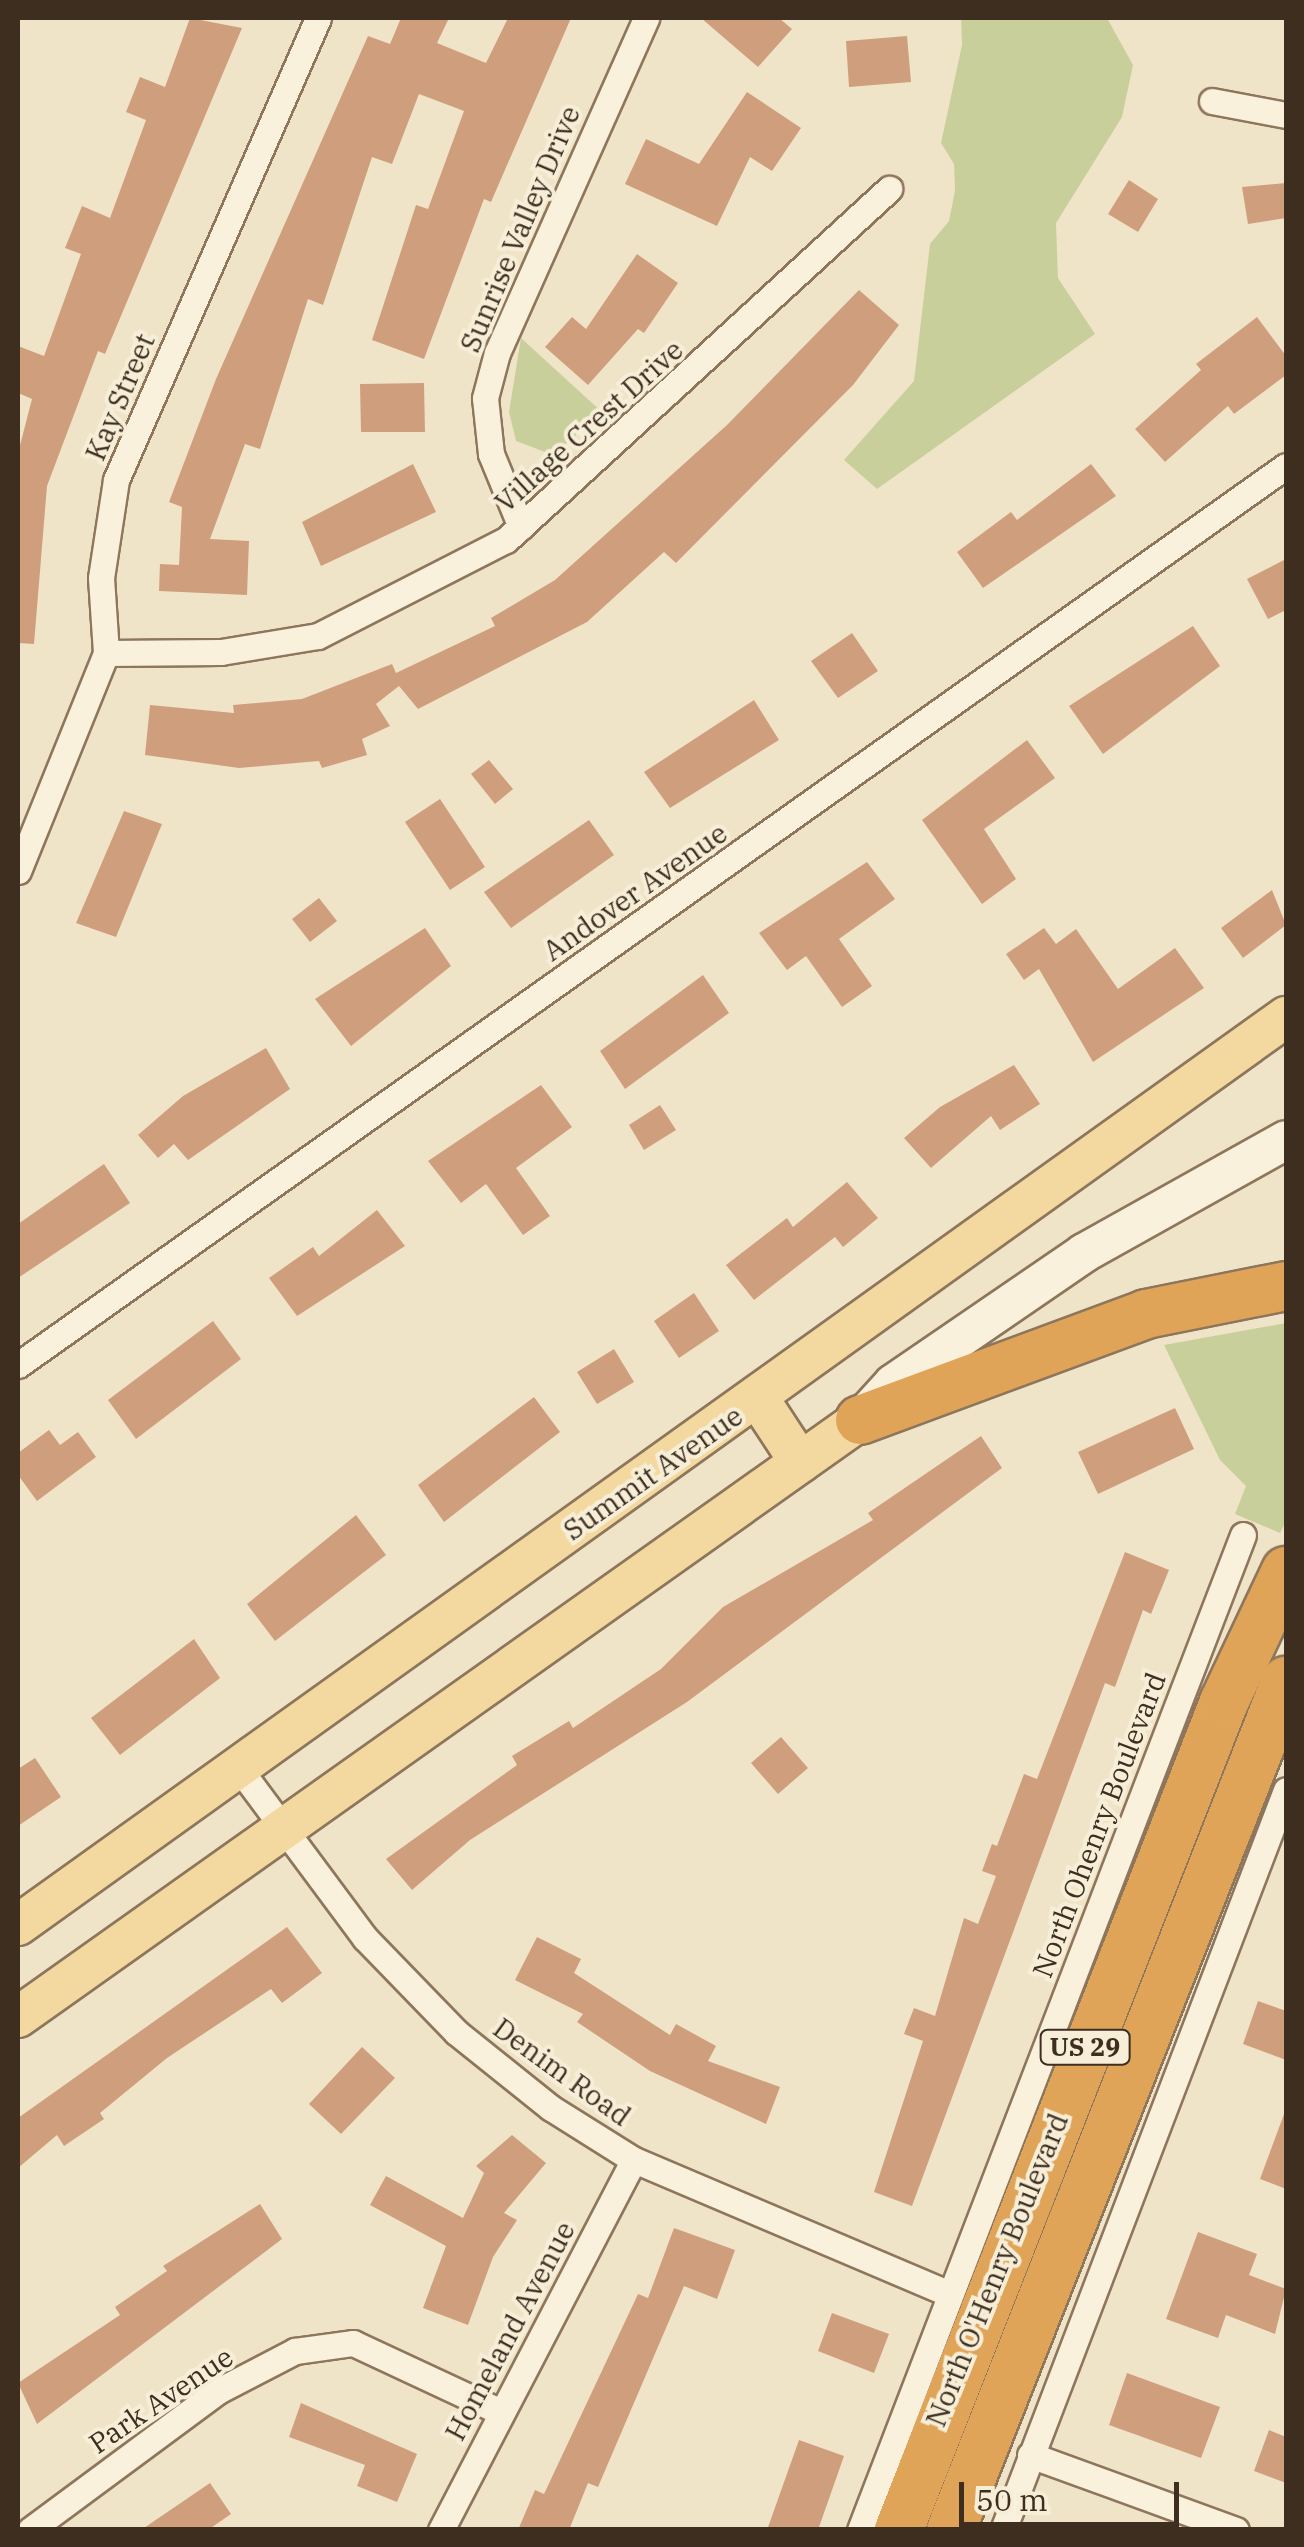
<!DOCTYPE html>
<html>
<head>
<meta charset="utf-8">
<style>
  body { margin:0 }
  #map { position:relative; width:1304px; height:2547px; overflow:hidden; background:#f0e4c8; font-family:"IBM Plex Serif",serif }
  div>[style] { position:absolute }
  [style*='--x'] { left:calc(var(--x)*1px); top:calc(var(--y)*1px); width:calc(var(--w)*1px); rotate:calc(var(--a)*1deg) }
  .green>* { inset:0; background:#c9cf9b }
  .building>* { inset:0; background:#cf9f7d }
  .roads { filter:drop-shadow(2px 0 #8d765c) drop-shadow(-2px 0 #8d765c) drop-shadow(0 2px #8d765c) drop-shadow(0 -2px #8d765c) }
  .minor>* { height:25px; margin:-12.5px; padding:0 12.5px; transform-origin:12.5px; border-radius:12.5px; background:#faf1dc }
  .secondary>* { height:38px; margin:-19px; padding:0 19px; transform-origin:19px; border-radius:19px; background:#faf1dc }
  .primary>* { height:40px; margin:-20px; padding:0 20px; transform-origin:20px; border-radius:20px; background:#f3d9a0 }
  .motorway>* { height:48px; margin:-24px; padding:0 24px; transform-origin:24px; border-radius:24px; background:#e0a458 }
  span { translate:-50% -50%; white-space:nowrap; text-align:center; line-height:1.15; -webkit-text-stroke:8px #f7eed8; paint-order:stroke }
  .shield-label span { padding:2px 8px; background:#f7eed8; border:2px solid; border-radius:8px; -webkit-text-stroke-width:0 }
  .shield-label { font-size:25px; color:#3d2e20; font-weight:700 }
  .street-label { font-size:28px; color:#3d2e20 }
  .frame { position:absolute; inset:0; border:20px solid #3d2e20; pointer-events:none }
  .scale { position:absolute; left:959px; top:2482px; width:220px; height:45px; box-sizing:border-box; border:5px solid #3d2e20; border-top:0; padding-left:12px; font-size:30px; line-height:35px; white-space:nowrap; color:#3d2e20; -webkit-text-stroke:8px #f7eed8; paint-order:stroke }
</style>
</head>
<body>
<div id="map">
  <div class="green">
    <div style="clip-path:polygon(961px 18px,1107px 18px,1133px 65px,1122px 117px,1056px 223px,1058px 278px,1095px 334px,877px 489px,844px 460px,914px 381px,930px 244px,949px 221px,955px 191px,954px 164px,941px 143px,962px 45px)"></div>
    <div style="clip-path:polygon(521px 338px,603px 413px,553px 455px,516px 441px,509px 412px)"></div>
    <div style="clip-path:polygon(1286px 1323px,1286px 1521px,1280px 1533px,1235px 1514px,1246px 1486px,1220px 1460px,1164px 1345px)"></div>
  </div>
  <div class="building">
    <div style="clip-path:polygon(190px 18px,242px 28px,105px 354px,98px 351px,47px 486px,34px 644px,18px 643px,18px 453px,32px 399px,18px 393px,18px 346px,44px 356px,81px 254px,65px 248px,82px 206px,110px 218px,146px 120px,126px 112px,140px 77px,165px 87px)"></div>
    <div style="clip-path:polygon(401px 18px,449px 18px,437px 43px,486px 63px,508px 18px,571px 18px,491px 202px,484px 199px,424px 359px,372px 340px,416px 205px,428px 209px,464px 111px,419px 94px,392px 164px,372px 157px,323px 305px,308px 299px,260px 449px,245px 444px,210px 539px,249px 541px,247px 595px,159px 591px,160px 564px,179px 565px,182px 507px,169px 502px,216px 379px,368px 36px,390px 44px)"></div>
    <div style="clip-path:polygon(701px 18px,779px 18px,792px 29px,758px 67px)"></div>
    <div style="clip-path:polygon(907px 36px,911px 82px,849px 87px,846px 41px)"></div>
    <div style="clip-path:polygon(747px 92px,801px 128px,772px 171px,750px 157px,717px 226px,625px 184px,646px 139px,699px 164px)"></div>
    <div style="clip-path:polygon(1129px 180px,1158px 199px,1138px 232px,1108px 214px)"></div>
    <div style="clip-path:polygon(1286px 183px,1286px 218px,1248px 224px,1242px 187px)"></div>
    <div style="clip-path:polygon(637px 254px,678px 283px,644px 333px,638px 329px,588px 385px,545px 347px,572px 317px,586px 329px)"></div>
    <div style="clip-path:polygon(859px 290px,899px 325px,853px 385px,676px 563px,664px 552px,587px 622px,418px 709px,399px 686px,376px 704px,390px 726px,362px 739px,367px 755px,322px 768px,319px 761px,239px 768px,145px 755px,150px 705px,234px 713px,233px 705px,302px 699px,392px 664px,396px 673px,495px 626px,491px 618px,555px 580px,727px 425px)"></div>
    <div style="clip-path:polygon(1257px 317px,1286px 356px,1286px 375px,1234px 414px,1228px 406px,1165px 462px,1135px 429px,1201px 370px,1196px 364px)"></div>
    <div style="clip-path:polygon(424px 383px,425px 432px,361px 432px,360px 384px)"></div>
    <div style="clip-path:polygon(413px 464px,436px 512px,321px 566px,302px 522px)"></div>
    <div style="clip-path:polygon(1091px 464px,1116px 496px,983px 588px,957px 552px,1011px 512px,1017px 520px)"></div>
    <div style="clip-path:polygon(1286px 559px,1286px 610px,1268px 619px,1247px 579px)"></div>
    <div style="clip-path:polygon(1193px 626px,1220px 666px,1103px 754px,1069px 706px)"></div>
    <div style="clip-path:polygon(852px 633px,878px 671px,838px 698px,811px 661px)"></div>
    <div style="clip-path:polygon(754px 700px,779px 740px,670px 808px,644px 772px)"></div>
    <div style="clip-path:polygon(1027px 740px,1055px 778px,984px 829px,1016px 879px,982px 904px,922px 820px)"></div>
    <div style="clip-path:polygon(489px 760px,513px 789px,495px 804px,471px 774px)"></div>
    <div style="clip-path:polygon(440px 799px,485px 867px,450px 890px,405px 822px)"></div>
    <div style="clip-path:polygon(124px 811px,162px 824px,116px 937px,76px 923px)"></div>
    <div style="clip-path:polygon(589px 820px,614px 855px,511px 928px,484px 892px)"></div>
    <div style="clip-path:polygon(867px 862px,895px 899px,839px 939px,872px 986px,842px 1007px,806px 956px,787px 970px,759px 933px)"></div>
    <div style="clip-path:polygon(1272px 890px,1286px 925px,1243px 958px,1221px 928px)"></div>
    <div style="clip-path:polygon(319px 898px,337px 921px,310px 942px,292px 919px)"></div>
    <div style="clip-path:polygon(425px 928px,451px 966px,351px 1046px,315px 999px)"></div>
    <div style="clip-path:polygon(1044px 928px,1056px 944px,1076px 929px,1118px 989px,1175px 948px,1204px 988px,1093px 1062px,1039px 969px,1024px 980px,1006px 954px)"></div>
    <div style="clip-path:polygon(703px 975px,729px 1013px,625px 1089px,600px 1051px)"></div>
    <div style="clip-path:polygon(266px 1048px,290px 1089px,188px 1160px,174px 1144px,158px 1158px,138px 1135px,183px 1096px)"></div>
    <div style="clip-path:polygon(1014px 1065px,1040px 1104px,1000px 1130px,991px 1116px,931px 1168px,904px 1138px,940px 1107px)"></div>
    <div style="clip-path:polygon(541px 1085px,572px 1127px,516px 1168px,550px 1216px,523px 1235px,486px 1184px,461px 1203px,428px 1161px)"></div>
    <div style="clip-path:polygon(660px 1105px,676px 1130px,644px 1150px,629px 1125px)"></div>
    <div style="clip-path:polygon(104px 1164px,130px 1203px,18px 1278px,18px 1224px)"></div>
    <div style="clip-path:polygon(847px 1182px,878px 1218px,843px 1247px,835px 1237px,754px 1300px,726px 1265px,787px 1218px,793px 1227px)"></div>
    <div style="clip-path:polygon(377px 1210px,405px 1246px,297px 1316px,269px 1278px,313px 1247px,319px 1256px)"></div>
    <div style="clip-path:polygon(694px 1293px,719px 1331px,679px 1358px,654px 1321px)"></div>
    <div style="clip-path:polygon(213px 1321px,241px 1359px,136px 1439px,108px 1400px)"></div>
    <div style="clip-path:polygon(614px 1349px,634px 1382px,597px 1404px,577px 1372px)"></div>
    <div style="clip-path:polygon(534px 1397px,560px 1432px,444px 1522px,418px 1485px)"></div>
    <div style="clip-path:polygon(1175px 1408px,1194px 1449px,1098px 1494px,1078px 1452px)"></div>
    <div style="clip-path:polygon(49px 1430px,60px 1445px,78px 1432px,96px 1457px,37px 1501px,18px 1475px,18px 1453px)"></div>
    <div style="clip-path:polygon(981px 1436px,1002px 1468px,687px 1702px,470px 1840px,412px 1890px,386px 1859px,517px 1765px,512px 1756px,569px 1721px,573px 1728px,661px 1669px,723px 1607px,873px 1520px,868px 1513px)"></div>
    <div style="clip-path:polygon(356px 1515px,386px 1555px,275px 1641px,247px 1604px)"></div>
    <div style="clip-path:polygon(1125px 1552px,1169px 1570px,1151px 1614px,1143px 1610px,1115px 1687px,1105px 1683px,912px 2206px,874px 2192px,923px 2041px,904px 2034px,914px 2008px,935px 2016px,964px 1918px,978px 1924px,996px 1876px,982px 1871px,992px 1844px,997px 1846px,1024px 1774px,1037px 1779px)"></div>
    <div style="clip-path:polygon(194px 1639px,220px 1678px,120px 1755px,91px 1718px)"></div>
    <div style="clip-path:polygon(781px 1737px,808px 1768px,778px 1794px,751px 1763px)"></div>
    <div style="clip-path:polygon(35px 1758px,61px 1797px,18px 1826px,18px 1769px)"></div>
    <div style="clip-path:polygon(287px 1927px,322px 1973px,282px 2003px,271px 1989px,167px 2058px,100px 2113px,104px 2119px,64px 2146px,57px 2135px,18px 2168px,18px 2118px)"></div>
    <div style="clip-path:polygon(537px 1937px,581px 1959px,574px 1973px,670px 2035px,676px 2024px,716px 2046px,708px 2061px,780px 2087px,766px 2124px,650px 2071px,577px 2022px,583px 2014px,515px 1980px)"></div>
    <div style="clip-path:polygon(1258px 2001px,1286px 2011px,1286px 2060px,1243px 2044px)"></div>
    <div style="clip-path:polygon(362px 2047px,395px 2078px,341px 2134px,309px 2104px)"></div>
    <div style="clip-path:polygon(1284px 2114px,1286px 2115px,1286px 2189px,1260px 2179px)"></div>
    <div style="clip-path:polygon(512px 2135px,546px 2163px,504px 2213px,517px 2220px,493px 2257px,468px 2325px,423px 2308px,446px 2246px,370px 2205px,386px 2176px,463px 2218px,484px 2173px,476px 2166px)"></div>
    <div style="clip-path:polygon(260px 2204px,282px 2239px,37px 2424px,18px 2383px,120px 2315px,115px 2307px,167px 2271px,163px 2266px)"></div>
    <div style="clip-path:polygon(674px 2228px,735px 2250px,717px 2299px,684px 2286px,598px 2487px,588px 2483px,569px 2530px,518px 2530px,535px 2490px,544px 2494px,638px 2294px,648px 2298px)"></div>
    <div style="clip-path:polygon(1198px 2232px,1257px 2254px,1249px 2275px,1286px 2289px,1275px 2334px,1226px 2315px,1218px 2338px,1166px 2319px)"></div>
    <div style="clip-path:polygon(832px 2313px,889px 2334px,874px 2373px,818px 2351px)"></div>
    <div style="clip-path:polygon(1127px 2373px,1220px 2407px,1201px 2458px,1109px 2425px)"></div>
    <div style="clip-path:polygon(301px 2403px,417px 2454px,397px 2502px,357px 2486px,365px 2465px,289px 2437px)"></div>
    <div style="clip-path:polygon(1269px 2430px,1286px 2437px,1286px 2483px,1254px 2471px)"></div>
    <div style="clip-path:polygon(799px 2440px,844px 2456px,818px 2530px,767px 2530px)"></div>
    <div style="clip-path:polygon(210px 2483px,231px 2514px,208px 2530px,141px 2530px)"></div>
  </div>
  <div class="roads">
    <div class="minor">
      <div style="--x:1212;--y:101;--w:75;--a:10.7"></div>
      <div style="--x:521;--y:527;--w:79;--a:-112.3"></div>
      <div style="--x:491;--y:454;--w:56;--a:-96.1"></div>
      <div style="--x:485;--y:398;--w:47;--a:-75.1"></div>
      <div style="--x:497;--y:353;--w:367;--a:-66"></div>
      <div style="--x:106;--y:653;--w:115;--a:-0.5"></div>
      <div style="--x:221;--y:652;--w:98;--a:-9.4"></div>
      <div style="--x:318;--y:636;--w:211;--a:-27.1"></div>
      <div style="--x:506;--y:540;--w:520;--a:-42.5"></div>
      <div style="--x:18;--y:871;--w:235;--a:-68"></div>
      <div style="--x:106;--y:653;--w:75;--a:-93.8"></div>
      <div style="--x:101;--y:578;--w:99;--a:-81.3"></div>
      <div style="--x:116;--y:480;--w:504;--a:-66.38"></div>
      <div style="--x:18;--y:1365;--w:1554;--a:-35.34"></div>
      <div style="--x:238;--y:1767;--w:213;--a:53.4"></div>
      <div style="--x:365;--y:1938;--w:131;--a:45.9"></div>
      <div style="--x:456;--y:2032;--w:122;--a:38.7"></div>
      <div style="--x:551;--y:2108;--w:98;--a:32.1"></div>
      <div style="--x:634;--y:2160;--w:342;--a:23"></div>
      <div style="--x:1030;--y:2455;--w:219;--a:20"></div>
      <div style="--x:30;--y:2530;--w:234;--a:-36.5"></div>
      <div style="--x:218;--y:2391;--w:87;--a:-27.5"></div>
      <div style="--x:295;--y:2351;--w:59;--a:-7.9"></div>
      <div style="--x:353;--y:2343;--w:163;--a:25"></div>
      <div style="--x:441;--y:2530;--w:417;--a:-62.5"></div>
      <div style="--x:860;--y:2530;--w:1066;--a:-68.95"></div>
      <div style="--x:1003;--y:2530;--w:792;--a:-69.07"></div>
    </div>
    <div class="secondary">
      <div style="--x:862;--y:1418;--w:46;--a:-47.6"></div>
      <div style="--x:893;--y:1384;--w:232;--a:-34.4"></div>
      <div style="--x:1084;--y:1253;--w:231;--a:-29.2"></div>
    </div>
    <div class="primary">
      <div style="--x:758;--y:1398;--w:77;--a:56.7"></div>
      <div style="--x:18;--y:1925;--w:1560;--a:-35.61"></div>
      <div style="--x:18;--y:2017;--w:1032;--a:-35.34"></div>
    </div>
    <div class="motorway">
      <div style="--x:860;--y:1420;--w:305;--a:-20.3"></div>
      <div style="--x:1146;--y:1314;--w:143;--a:-11.3"></div>
      <div style="--x:899;--y:2530;--w:889;--a:-68.57"></div>
      <div style="--x:1224;--y:1702;--w:145;--a:-64.7"></div>
      <div style="--x:951;--y:2530;--w:913;--a:-68.47"></div>
    </div>
  </div>
  <div class="shield-label">
    <span style="left:1085px;top:2047px">US 29</span>
  </div>
  <div class="street-label">
    <span style="left:520px;top:229px;rotate:-67deg">Sunrise Valley Drive</span>
    <span style="left:120px;top:397px;rotate:-67deg">Kay Street</span>
    <span style="left:589px;top:426px;rotate:-42deg">Village Crest Drive</span>
    <span style="left:635px;top:892px;rotate:-35deg">Andover Avenue</span>
    <span style="left:653px;top:1473px;rotate:-35deg">Summit Avenue</span>
    <span style="left:1099px;top:1825px;rotate:-69deg">North Ohenry Boulevard</span>
    <span style="left:562px;top:2072px;rotate:36deg">Denim Road</span>
    <span style="left:997px;top:2270px;rotate:-68deg">North O'Henry Boulevard</span>
    <span style="left:510px;top:2331px;rotate:-62deg">Homeland Avenue</span>
    <span style="left:161px;top:2400px;rotate:-34deg">Park Avenue</span>
  </div>
  <div class="frame"></div>
  <div class="scale">50 m</div>
</div>
</body>
</html>
